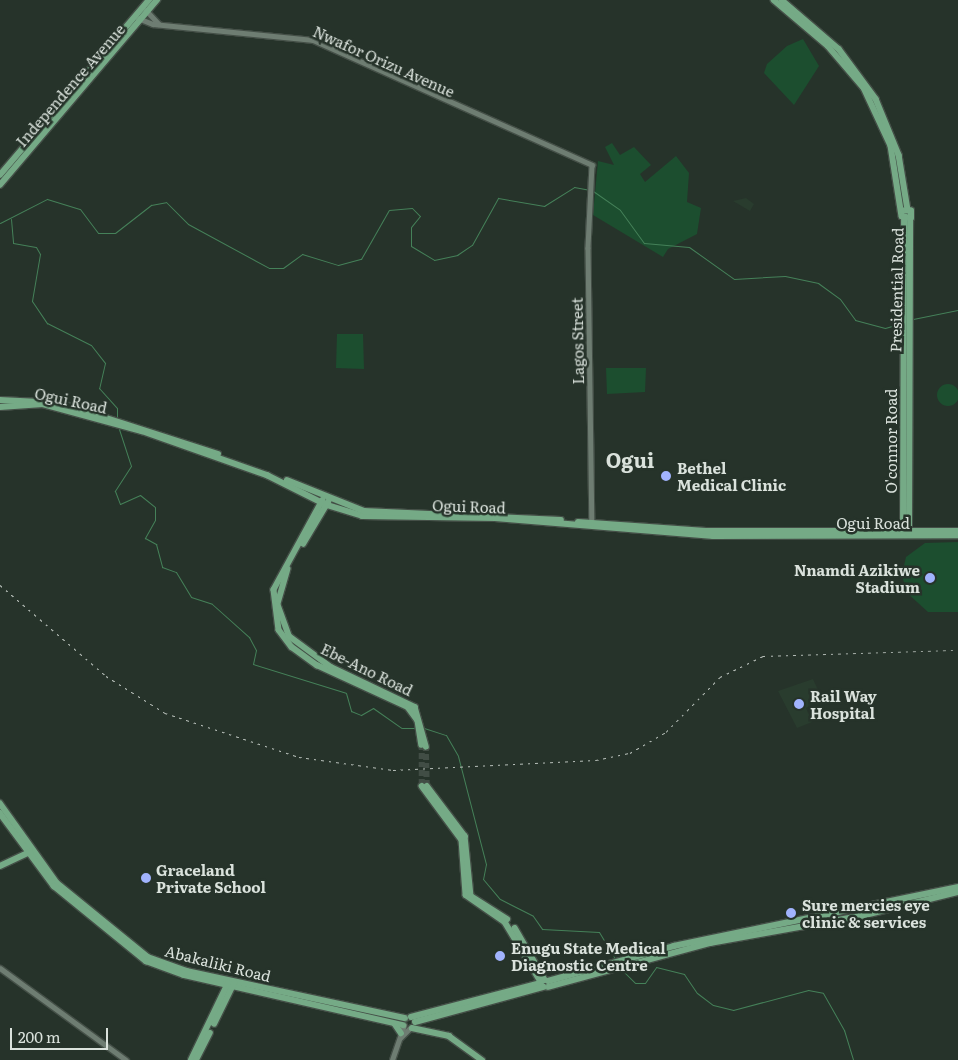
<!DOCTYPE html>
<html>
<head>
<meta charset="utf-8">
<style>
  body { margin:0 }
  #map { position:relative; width:958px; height:1060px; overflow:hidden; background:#26332a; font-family:Literata,serif }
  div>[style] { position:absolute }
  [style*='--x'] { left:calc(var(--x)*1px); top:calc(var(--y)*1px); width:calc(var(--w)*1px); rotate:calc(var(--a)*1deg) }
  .built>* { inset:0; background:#293c2e }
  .green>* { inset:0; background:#1c4e2f }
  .round { border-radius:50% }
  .stream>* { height:1px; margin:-0.5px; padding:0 0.5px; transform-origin:0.5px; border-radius:0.5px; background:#458159 }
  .major-tunnel>* { height:5.5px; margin-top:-2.75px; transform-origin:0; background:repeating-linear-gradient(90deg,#414d45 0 5.5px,transparent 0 8.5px) }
  .roads { filter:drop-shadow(1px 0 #444f47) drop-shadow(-1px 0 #444f47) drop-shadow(0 1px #444f47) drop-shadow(0 -1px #444f47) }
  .minor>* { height:4.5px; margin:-2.25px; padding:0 2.25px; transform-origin:2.25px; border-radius:2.25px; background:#6e7d72 }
  .major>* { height:5.5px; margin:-2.75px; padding:0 2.75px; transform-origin:2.75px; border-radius:2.75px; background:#75aa86 }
  .rail>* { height:1px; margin-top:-0.5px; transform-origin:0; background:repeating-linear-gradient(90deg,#b8c0ba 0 2.5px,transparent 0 7.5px) }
  .dots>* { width:14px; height:14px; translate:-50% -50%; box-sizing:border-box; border:2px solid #26332a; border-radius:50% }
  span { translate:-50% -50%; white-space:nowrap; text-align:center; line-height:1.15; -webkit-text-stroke:5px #26332a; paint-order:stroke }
  .street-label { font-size:15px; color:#dae2dc }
  .poi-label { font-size:15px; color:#dae2dc; font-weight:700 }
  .left { translate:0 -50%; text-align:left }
  .right { translate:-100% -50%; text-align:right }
  .district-label { font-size:20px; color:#dae2dc; font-weight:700 }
  .scale { position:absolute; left:10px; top:1028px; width:98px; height:22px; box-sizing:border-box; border:2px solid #dae2dc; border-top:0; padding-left:6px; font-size:15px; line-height:18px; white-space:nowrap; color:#dae2dc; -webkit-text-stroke:4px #26332a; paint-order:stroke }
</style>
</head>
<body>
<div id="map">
  <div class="built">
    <div style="clip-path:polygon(746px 198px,754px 204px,750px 211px,733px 201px)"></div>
    <div style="clip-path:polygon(813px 679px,822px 699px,806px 708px,812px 722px,797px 728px,778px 691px)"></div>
  </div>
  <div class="green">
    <div style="clip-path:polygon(803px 39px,819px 66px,794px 105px,764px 73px,767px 64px,787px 46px)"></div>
    <div style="clip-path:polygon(612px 143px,620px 155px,634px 147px,651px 165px,640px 174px,645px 182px,676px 156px,689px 173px,687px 202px,701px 208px,697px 234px,668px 249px,663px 257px,593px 215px,598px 161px,614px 165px,605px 147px)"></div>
    <div style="clip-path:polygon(337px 334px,363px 334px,364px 369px,336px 368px)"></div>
    <div style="clip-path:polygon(606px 368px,646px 368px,645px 392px,607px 394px)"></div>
    <div class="round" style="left:937px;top:384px;width:22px;height:22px"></div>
    <div style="clip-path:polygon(958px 542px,958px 612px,928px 612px,906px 592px,902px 574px,906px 557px,925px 543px)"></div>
  </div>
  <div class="stream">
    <div style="--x:593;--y:191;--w:33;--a:35"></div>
    <div style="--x:620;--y:210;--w:41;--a:54"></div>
    <div style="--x:644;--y:243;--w:45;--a:5.1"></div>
    <div style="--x:689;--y:247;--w:55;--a:35.4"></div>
    <div style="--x:734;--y:279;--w:51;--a:-3.4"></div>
    <div style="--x:785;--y:276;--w:34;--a:12"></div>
    <div style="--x:818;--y:283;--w:27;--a:36"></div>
    <div style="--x:840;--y:299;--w:26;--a:54"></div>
    <div style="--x:855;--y:320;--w:31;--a:15"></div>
    <div style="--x:885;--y:328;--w:18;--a:-16"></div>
    <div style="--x:11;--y:219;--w:24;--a:85"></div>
    <div style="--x:13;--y:243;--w:23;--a:10"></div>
    <div style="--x:36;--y:247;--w:8;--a:60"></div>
    <div style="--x:40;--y:254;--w:48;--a:99.7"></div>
    <div style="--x:32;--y:301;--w:27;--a:56"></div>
    <div style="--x:47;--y:323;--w:49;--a:26.6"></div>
    <div style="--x:91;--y:345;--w:23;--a:52"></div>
    <div style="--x:105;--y:363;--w:26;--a:103"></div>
    <div style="--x:99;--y:388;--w:27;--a:48"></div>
    <div style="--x:117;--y:408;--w:12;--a:90"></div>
    <div style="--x:0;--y:223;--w:53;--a:-27.1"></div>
    <div style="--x:47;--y:199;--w:34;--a:17"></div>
    <div style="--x:80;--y:209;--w:30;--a:53"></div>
    <div style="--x:98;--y:233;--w:17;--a:0"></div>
    <div style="--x:115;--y:233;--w:46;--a:-37.9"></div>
    <div style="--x:151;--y:205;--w:15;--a:-11"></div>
    <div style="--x:166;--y:202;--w:31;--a:45"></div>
    <div style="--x:188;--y:224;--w:92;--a:28.5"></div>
    <div style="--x:269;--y:268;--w:14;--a:0"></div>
    <div style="--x:283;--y:268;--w:24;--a:-36"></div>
    <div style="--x:302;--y:254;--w:38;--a:17"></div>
    <div style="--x:338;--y:265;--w:24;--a:-15"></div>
    <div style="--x:361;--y:259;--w:56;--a:-60.3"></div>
    <div style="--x:389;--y:210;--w:23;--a:-5"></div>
    <div style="--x:412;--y:208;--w:11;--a:45"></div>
    <div style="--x:420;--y:216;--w:14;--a:129"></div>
    <div style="--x:411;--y:227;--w:19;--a:90"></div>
    <div style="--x:411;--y:246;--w:27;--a:31"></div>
    <div style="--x:434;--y:260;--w:24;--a:-12"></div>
    <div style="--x:457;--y:255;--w:18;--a:-34"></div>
    <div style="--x:472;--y:245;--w:54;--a:-61"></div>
    <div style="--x:498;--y:198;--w:47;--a:9.9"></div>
    <div style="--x:544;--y:206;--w:36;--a:-32"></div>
    <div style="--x:574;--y:187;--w:15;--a:11"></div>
    <div style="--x:913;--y:319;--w:46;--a:-11.3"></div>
    <div style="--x:118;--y:426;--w:42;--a:72"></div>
    <div style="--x:131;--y:466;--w:30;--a:123"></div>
    <div style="--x:115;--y:491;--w:14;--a:69"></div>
    <div style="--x:120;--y:504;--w:22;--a:-24"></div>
    <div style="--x:140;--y:495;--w:19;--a:39"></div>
    <div style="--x:155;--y:507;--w:13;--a:90"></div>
    <div style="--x:155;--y:520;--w:21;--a:119"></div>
    <div style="--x:145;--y:538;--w:13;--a:29"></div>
    <div style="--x:156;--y:544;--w:24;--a:75"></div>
    <div style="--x:162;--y:567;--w:15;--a:20"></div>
    <div style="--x:176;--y:572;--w:29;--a:59"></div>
    <div style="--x:191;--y:597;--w:22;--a:18"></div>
    <div style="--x:212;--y:604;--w:50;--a:41.7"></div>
    <div style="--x:249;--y:637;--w:15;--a:62"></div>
    <div style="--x:256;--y:650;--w:14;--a:102"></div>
    <div style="--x:253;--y:664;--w:97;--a:17.3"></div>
    <div style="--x:346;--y:693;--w:19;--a:74"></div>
    <div style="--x:351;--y:711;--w:11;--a:22"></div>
    <div style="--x:361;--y:715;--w:14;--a:-30"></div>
    <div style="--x:373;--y:708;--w:35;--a:35"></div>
    <div style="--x:402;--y:728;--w:15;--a:0"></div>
    <div style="--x:424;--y:728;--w:23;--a:18"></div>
    <div style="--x:446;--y:735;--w:24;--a:60"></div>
    <div style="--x:458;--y:756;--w:112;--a:75.5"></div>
    <div style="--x:486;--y:864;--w:15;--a:101"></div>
    <div style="--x:483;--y:879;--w:26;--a:50"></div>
    <div style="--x:500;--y:899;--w:37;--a:27"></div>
    <div style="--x:533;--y:916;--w:16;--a:55"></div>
    <div style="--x:542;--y:929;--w:57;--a:3"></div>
    <div style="--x:599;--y:932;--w:33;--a:59"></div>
    <div style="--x:622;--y:970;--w:18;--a:45"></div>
    <div style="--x:635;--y:983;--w:10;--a:0"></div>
    <div style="--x:645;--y:983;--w:19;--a:-55"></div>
    <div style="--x:656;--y:967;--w:29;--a:14"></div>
    <div style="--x:684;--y:974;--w:23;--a:56"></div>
    <div style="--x:697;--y:993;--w:20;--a:37"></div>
    <div style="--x:713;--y:1005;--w:21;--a:14"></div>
    <div style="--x:733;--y:1010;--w:78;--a:-14.9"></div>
    <div style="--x:808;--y:990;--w:15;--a:11"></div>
    <div style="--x:823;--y:993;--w:43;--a:60.4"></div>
    <div style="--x:844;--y:1030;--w:31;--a:73"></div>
  </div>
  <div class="major-tunnel">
    <div style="--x:422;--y:745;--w:41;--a:90"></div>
    <div style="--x:426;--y:746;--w:40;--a:88.6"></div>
  </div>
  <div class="roads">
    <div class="minor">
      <div style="--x:146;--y:10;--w:19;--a:47"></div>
      <div style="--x:138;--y:18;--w:16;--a:22"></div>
      <div style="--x:153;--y:24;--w:161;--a:5.7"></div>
      <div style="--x:313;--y:40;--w:306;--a:24.1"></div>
      <div style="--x:592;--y:165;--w:83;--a:92.8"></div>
      <div style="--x:588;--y:248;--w:277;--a:89.2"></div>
      <div style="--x:0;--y:968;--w:156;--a:36.1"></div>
      <div style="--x:400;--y:1038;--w:13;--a:-45"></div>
      <div style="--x:392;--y:1060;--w:36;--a:-71"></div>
    </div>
    <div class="major">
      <div style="--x:774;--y:0;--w:71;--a:40.4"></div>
      <div style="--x:828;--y:46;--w:55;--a:49.4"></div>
      <div style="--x:864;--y:88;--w:64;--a:65"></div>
      <div style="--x:891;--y:146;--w:71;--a:81.1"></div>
      <div style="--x:902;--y:216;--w:9;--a:13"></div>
      <div style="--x:911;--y:218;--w:7;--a:-90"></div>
      <div style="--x:911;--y:211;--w:8;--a:180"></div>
      <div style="--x:782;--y:0;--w:75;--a:40.7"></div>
      <div style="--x:839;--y:49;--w:62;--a:53.5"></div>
      <div style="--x:876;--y:99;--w:61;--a:67.7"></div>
      <div style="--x:899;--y:155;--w:56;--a:80.7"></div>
      <div style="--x:0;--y:175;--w:230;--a:-49.6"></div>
      <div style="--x:0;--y:185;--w:243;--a:-49.7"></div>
      <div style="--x:0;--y:400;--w:60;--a:2.9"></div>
      <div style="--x:60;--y:403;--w:166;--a:17.9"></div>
      <div style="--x:0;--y:407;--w:43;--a:-4"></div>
      <div style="--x:43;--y:404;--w:103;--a:15.3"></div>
      <div style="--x:142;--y:431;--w:133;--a:19.4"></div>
      <div style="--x:267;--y:475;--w:67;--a:26.6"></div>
      <div style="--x:327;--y:505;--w:37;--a:17"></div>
      <div style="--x:362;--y:516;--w:133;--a:0.9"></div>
      <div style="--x:495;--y:518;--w:219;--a:4.7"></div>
      <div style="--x:713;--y:536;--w:245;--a:-0.2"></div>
      <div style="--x:287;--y:480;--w:83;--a:21.9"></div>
      <div style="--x:364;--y:511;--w:197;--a:2.6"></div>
      <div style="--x:323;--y:500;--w:102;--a:118.6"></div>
      <div style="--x:274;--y:590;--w:40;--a:82.9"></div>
      <div style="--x:279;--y:630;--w:21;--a:53"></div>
      <div style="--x:292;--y:647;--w:31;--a:36"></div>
      <div style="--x:317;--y:665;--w:100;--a:24.8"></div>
      <div style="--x:408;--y:707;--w:17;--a:54"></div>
      <div style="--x:418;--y:721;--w:24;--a:81"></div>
      <div style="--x:578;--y:522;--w:128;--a:4"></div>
      <div style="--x:706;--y:531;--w:252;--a:0"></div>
      <div style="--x:903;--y:534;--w:316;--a:-89.8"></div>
      <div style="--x:909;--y:534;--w:315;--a:-89.8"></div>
      <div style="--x:303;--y:544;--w:49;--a:-59.2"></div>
      <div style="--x:288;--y:569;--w:37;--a:106"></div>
      <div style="--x:278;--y:605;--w:33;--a:70"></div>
      <div style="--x:289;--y:636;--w:52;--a:36.4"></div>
      <div style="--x:331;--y:667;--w:93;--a:25.5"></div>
      <div style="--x:415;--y:707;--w:41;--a:74.2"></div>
      <div style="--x:422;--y:786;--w:67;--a:53.5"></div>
      <div style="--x:462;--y:840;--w:55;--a:85.8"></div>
      <div style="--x:466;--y:895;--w:47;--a:34.7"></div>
      <div style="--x:505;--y:922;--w:70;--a:59"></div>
      <div style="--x:427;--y:786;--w:63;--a:52.8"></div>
      <div style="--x:465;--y:836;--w:60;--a:84.3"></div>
      <div style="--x:471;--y:896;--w:43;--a:32.6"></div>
      <div style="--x:0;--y:803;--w:98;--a:54.5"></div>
      <div style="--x:57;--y:883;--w:117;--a:39.1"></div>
      <div style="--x:148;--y:957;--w:41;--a:19.7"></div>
      <div style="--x:187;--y:971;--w:223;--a:12.2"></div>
      <div style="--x:0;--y:813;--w:91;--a:53.5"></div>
      <div style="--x:54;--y:886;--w:119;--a:39.2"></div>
      <div style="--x:146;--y:961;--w:40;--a:20.2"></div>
      <div style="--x:184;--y:975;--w:225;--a:12.9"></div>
      <div style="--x:0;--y:866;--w:33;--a:-25"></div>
      <div style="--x:515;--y:928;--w:60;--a:60"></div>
      <div style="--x:548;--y:981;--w:131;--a:-15.5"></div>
      <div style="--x:674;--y:946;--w:290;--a:-11.7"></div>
      <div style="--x:548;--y:987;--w:168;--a:-15.2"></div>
      <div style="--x:710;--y:943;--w:158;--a:-10.2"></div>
      <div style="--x:865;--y:915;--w:96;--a:-13.9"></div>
      <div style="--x:411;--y:1017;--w:134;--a:-14.7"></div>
      <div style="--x:415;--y:1022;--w:133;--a:-15.3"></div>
      <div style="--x:214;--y:1024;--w:46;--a:-64"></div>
      <div style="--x:395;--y:1024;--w:11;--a:56"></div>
      <div style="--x:412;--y:1028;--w:38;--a:12"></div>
      <div style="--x:449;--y:1036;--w:41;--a:36"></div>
      <div style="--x:191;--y:1060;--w:85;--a:-64.3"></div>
      <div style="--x:196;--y:1060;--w:30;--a:-63"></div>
    </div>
  </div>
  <div class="rail">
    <div style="--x:0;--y:585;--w:140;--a:40.6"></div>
    <div style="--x:106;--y:676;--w:70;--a:32.1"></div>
    <div style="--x:165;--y:713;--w:141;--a:18.2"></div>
    <div style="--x:299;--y:757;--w:95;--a:7.9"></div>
    <div style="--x:393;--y:770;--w:203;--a:-2.8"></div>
    <div style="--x:596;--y:760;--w:35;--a:-12"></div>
    <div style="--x:630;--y:753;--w:42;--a:-30.3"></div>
    <div style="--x:666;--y:732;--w:77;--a:-45.5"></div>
    <div style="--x:720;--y:677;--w:48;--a:-26"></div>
    <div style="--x:763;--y:656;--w:195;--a:-1.8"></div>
  </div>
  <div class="dots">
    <div style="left:666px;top:476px;background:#a1b3fd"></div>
    <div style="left:930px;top:578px;background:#a1b3fd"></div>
    <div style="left:799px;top:704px;background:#a1b3fd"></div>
    <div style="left:146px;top:878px;background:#a1b3fd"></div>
    <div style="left:791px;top:913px;background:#a1b3fd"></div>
    <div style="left:500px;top:956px;background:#a1b3fd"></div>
  </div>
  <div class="street-label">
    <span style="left:384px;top:61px;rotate:24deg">Nwafor Orizu Avenue</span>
    <span style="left:70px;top:85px;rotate:-49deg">Independence Avenue</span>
    <span style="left:896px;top:290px;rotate:-89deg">Presidential Road</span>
    <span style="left:577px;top:341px;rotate:-91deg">Lagos Street</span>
    <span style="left:71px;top:400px;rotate:12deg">Ogui Road</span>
    <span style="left:891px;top:441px;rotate:-90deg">O'connor Road</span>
    <span style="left:469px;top:506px;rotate:2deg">Ogui Road</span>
    <span style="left:873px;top:523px">Ogui Road</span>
    <span style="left:367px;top:669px;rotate:26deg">Ebe-Ano Road</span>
    <span style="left:218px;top:963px;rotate:14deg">Abakaliki Road</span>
  </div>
  <div class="poi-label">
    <span class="left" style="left:677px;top:476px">Bethel<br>Medical Clinic</span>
    <span class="right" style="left:920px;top:578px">Nnamdi Azikiwe<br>Stadium</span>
    <span class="left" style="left:810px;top:704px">Rail Way<br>Hospital</span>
    <span class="left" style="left:156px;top:878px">Graceland<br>Private School</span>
    <span class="left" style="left:802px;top:913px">Sure mercies eye<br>clinic &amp; services</span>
    <span class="left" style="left:511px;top:956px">Enugu State Medical<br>Diagnostic Centre</span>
  </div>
  <div class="district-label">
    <span style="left:630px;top:459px">Ogui</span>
  </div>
  <div class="scale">200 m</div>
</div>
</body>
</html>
